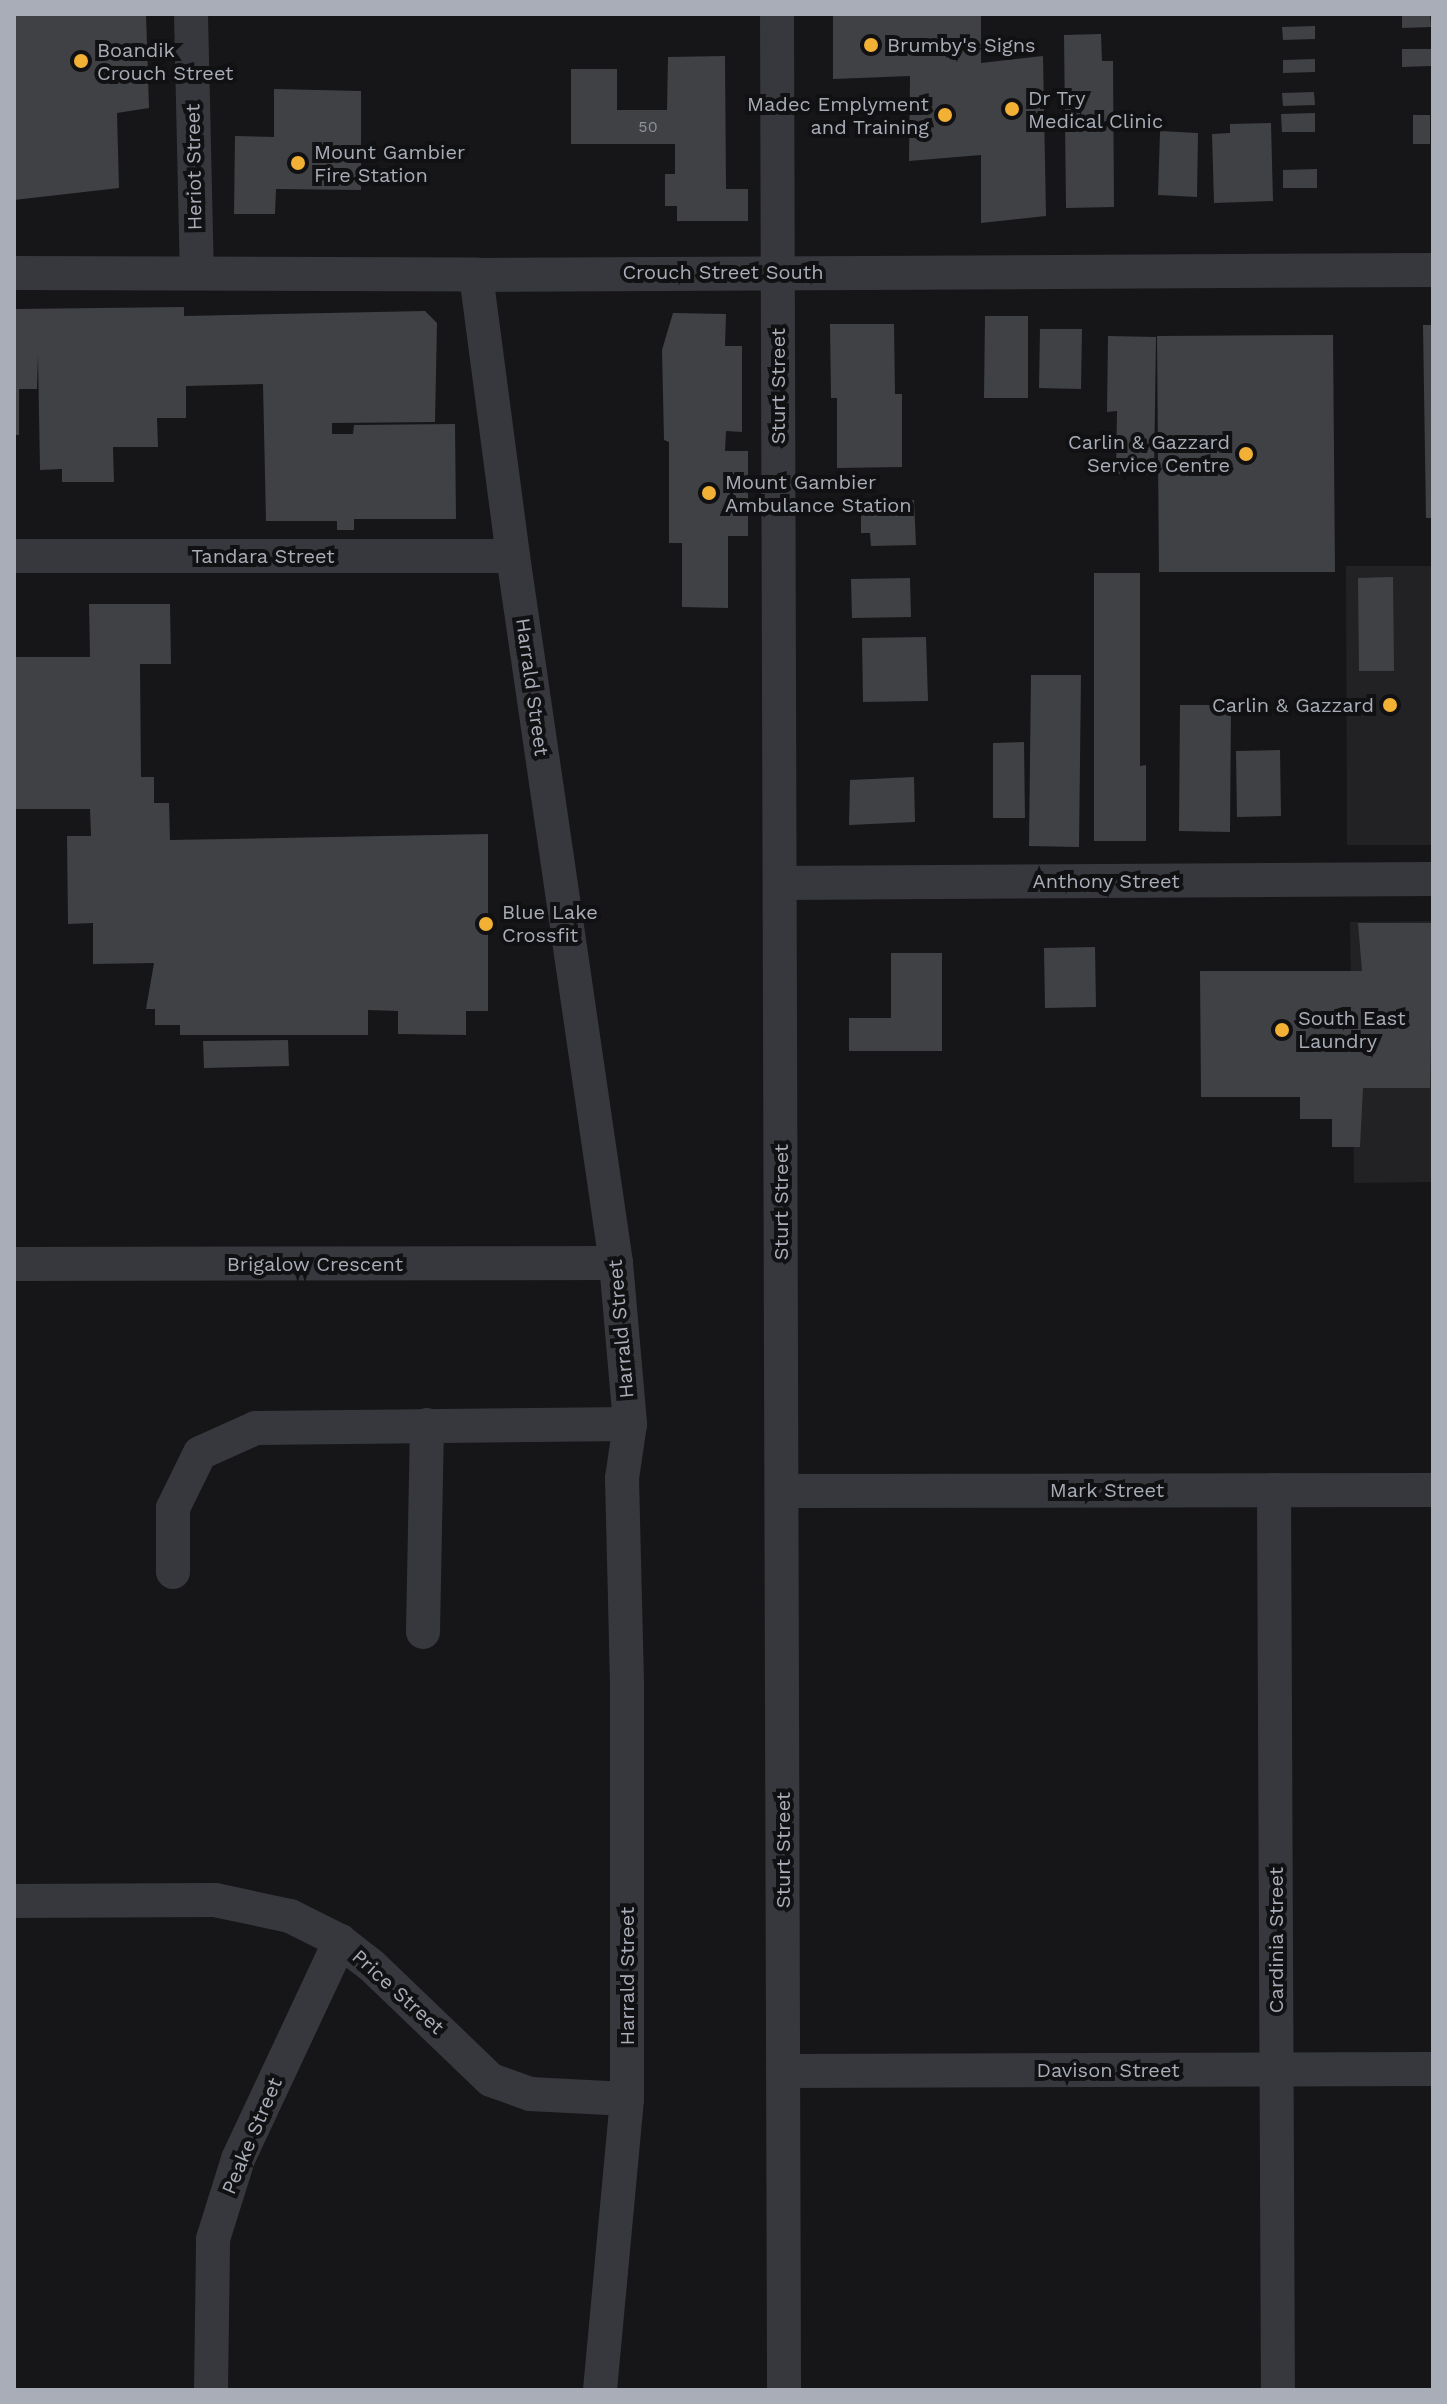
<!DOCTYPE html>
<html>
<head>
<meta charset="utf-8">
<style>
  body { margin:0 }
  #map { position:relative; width:1447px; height:2404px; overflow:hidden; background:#161618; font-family:"Work Sans",sans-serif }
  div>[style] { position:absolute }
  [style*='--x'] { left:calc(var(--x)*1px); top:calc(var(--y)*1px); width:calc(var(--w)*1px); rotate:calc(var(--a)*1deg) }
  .built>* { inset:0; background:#222225 }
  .building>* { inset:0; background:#404145 }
  .minor>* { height:34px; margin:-17px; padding:0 17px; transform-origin:17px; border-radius:17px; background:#37383d }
  .dots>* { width:22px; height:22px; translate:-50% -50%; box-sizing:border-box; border:4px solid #111113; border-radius:50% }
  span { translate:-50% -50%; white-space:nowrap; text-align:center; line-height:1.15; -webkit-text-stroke:8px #111113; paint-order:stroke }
  .number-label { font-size:16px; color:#8e929b }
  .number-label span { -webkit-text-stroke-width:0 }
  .poi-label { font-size:20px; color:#a8adb8 }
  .left { translate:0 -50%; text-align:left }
  .right { translate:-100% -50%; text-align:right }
  .street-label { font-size:20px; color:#a8adb8 }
  .frame { position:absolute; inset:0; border:16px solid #a8adb8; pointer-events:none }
</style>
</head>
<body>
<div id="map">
  <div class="built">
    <div style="clip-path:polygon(1346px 566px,1433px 566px,1433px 845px,1347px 845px)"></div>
    <div style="clip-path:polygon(1433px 921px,1433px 1182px,1354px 1183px,1350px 922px)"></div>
  </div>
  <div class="building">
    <div style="clip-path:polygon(14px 14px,146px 14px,149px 108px,117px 113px,119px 188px,14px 200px)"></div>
    <div style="clip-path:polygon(833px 14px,981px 14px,981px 63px,1043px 56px,1046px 216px,981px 223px,981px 155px,909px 161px,910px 76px,833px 79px)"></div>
    <div style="clip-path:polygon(1402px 14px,1430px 14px,1431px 27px,1402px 28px)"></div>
    <div style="clip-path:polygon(1315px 26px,1315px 39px,1283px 40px,1282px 27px)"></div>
    <div style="clip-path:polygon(1101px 34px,1102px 61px,1113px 61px,1114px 207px,1066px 208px,1064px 35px)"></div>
    <div style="clip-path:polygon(1402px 49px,1431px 49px,1431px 66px,1402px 67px)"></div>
    <div style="clip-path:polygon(725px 56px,726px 189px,748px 189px,748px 221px,677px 221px,677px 206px,665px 206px,665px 174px,675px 174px,675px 144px,571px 144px,571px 69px,617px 69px,617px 110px,667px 110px,668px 57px)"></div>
    <div style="clip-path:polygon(1315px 59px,1315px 72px,1283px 73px,1283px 60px)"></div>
    <div style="clip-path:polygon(274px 89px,361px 91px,361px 190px,276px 189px,275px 214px,234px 214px,235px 136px,274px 137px)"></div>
    <div style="clip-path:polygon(1314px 92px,1315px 105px,1283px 106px,1282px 93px)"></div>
    <div style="clip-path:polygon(1315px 113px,1315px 132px,1282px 132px,1281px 114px)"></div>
    <div style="clip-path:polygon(1413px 115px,1430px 115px,1430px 144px,1413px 144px)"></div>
    <div style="clip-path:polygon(1271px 123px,1273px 201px,1214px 203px,1212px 134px,1230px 133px,1230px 124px)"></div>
    <div style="clip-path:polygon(1160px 131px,1198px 133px,1197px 197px,1158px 195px)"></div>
    <div style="clip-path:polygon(1317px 169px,1317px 188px,1283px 188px,1283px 170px)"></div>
    <div style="clip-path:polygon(184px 307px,184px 316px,425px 311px,437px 323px,435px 422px,332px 423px,332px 434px,353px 434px,354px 425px,455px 424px,456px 519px,354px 519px,354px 530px,337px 530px,337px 521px,266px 521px,263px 384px,186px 386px,186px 418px,157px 418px,158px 447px,113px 447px,114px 482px,62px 482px,62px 469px,40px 470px,38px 355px,37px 389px,19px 389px,19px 435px,14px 435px,14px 309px)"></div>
    <div style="clip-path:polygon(673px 313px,726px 314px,725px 346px,742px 346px,742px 432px,726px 431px,725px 451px,748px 451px,748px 536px,728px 536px,728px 608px,682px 607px,682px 543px,669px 543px,669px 442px,664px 440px,662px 350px)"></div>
    <div style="clip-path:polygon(985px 316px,1028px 316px,1028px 398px,984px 398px)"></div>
    <div style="clip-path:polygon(830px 324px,894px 324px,895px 394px,902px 394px,902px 467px,837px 468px,837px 398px,831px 398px)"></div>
    <div style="clip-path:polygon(1423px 325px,1433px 325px,1433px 518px,1426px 518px)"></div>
    <div style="clip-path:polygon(1040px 329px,1082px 329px,1081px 389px,1039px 388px)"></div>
    <div style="clip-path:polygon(1333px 335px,1335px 572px,1159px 572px,1157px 336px)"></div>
    <div style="clip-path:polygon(1108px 336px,1156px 337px,1154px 475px,1116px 474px,1117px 411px,1107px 412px)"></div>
    <div style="clip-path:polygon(914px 500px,916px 545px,871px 546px,870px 533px,861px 533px,861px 501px)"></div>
    <div style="clip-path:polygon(1094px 573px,1140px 573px,1140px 766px,1146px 765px,1146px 841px,1094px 841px)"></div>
    <div style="clip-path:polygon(1393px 577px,1394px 671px,1359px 671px,1358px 578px)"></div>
    <div style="clip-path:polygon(910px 578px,911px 617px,852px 618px,851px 579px)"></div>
    <div style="clip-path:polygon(89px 604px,170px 604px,171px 664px,140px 664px,141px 777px,154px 777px,154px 803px,169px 803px,170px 840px,488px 834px,488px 1011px,466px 1011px,466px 1035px,398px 1034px,398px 1011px,368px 1010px,368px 1035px,180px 1035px,180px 1025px,155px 1025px,155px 1009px,146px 1009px,154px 963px,93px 964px,93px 923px,68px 924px,67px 836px,91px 836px,90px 809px,14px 809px,14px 657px,90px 657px)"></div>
    <div style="clip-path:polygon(926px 637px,928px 701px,863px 702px,862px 638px)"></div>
    <div style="clip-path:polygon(1031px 675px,1081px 675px,1079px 847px,1029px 846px)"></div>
    <div style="clip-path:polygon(1180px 705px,1231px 705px,1230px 832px,1179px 831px)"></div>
    <div style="clip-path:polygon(1024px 742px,1025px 818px,993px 818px,993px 743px)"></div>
    <div style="clip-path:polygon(1280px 750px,1281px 816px,1237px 817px,1236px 751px)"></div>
    <div style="clip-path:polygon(914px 777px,915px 822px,849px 825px,850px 780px)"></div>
    <div style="clip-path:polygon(1358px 923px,1433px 923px,1430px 1088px,1363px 1088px,1360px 1147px,1332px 1147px,1332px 1119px,1300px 1119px,1300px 1097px,1201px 1097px,1200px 971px,1362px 971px)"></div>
    <div style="clip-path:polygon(1095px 947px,1096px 1007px,1045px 1008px,1044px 948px)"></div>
    <div style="clip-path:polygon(891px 953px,942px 953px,942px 1051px,849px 1051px,849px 1018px,891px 1018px)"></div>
    <div style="clip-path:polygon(288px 1040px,289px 1066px,204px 1068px,203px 1041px)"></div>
  </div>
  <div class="minor">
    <div style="--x:191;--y:14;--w:259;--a:88.7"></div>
    <div style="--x:777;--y:14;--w:2376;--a:89.83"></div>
    <div style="--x:14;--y:273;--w:462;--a:0.2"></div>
    <div style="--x:476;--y:275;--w:957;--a:-0.3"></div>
    <div style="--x:476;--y:275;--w:283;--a:82.5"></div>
    <div style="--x:513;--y:556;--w:714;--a:81.71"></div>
    <div style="--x:616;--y:1263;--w:162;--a:85"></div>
    <div style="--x:630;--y:1424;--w:55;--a:98.4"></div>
    <div style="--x:622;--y:1478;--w:205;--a:88.6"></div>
    <div style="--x:627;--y:1683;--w:416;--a:90"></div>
    <div style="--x:627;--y:2099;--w:292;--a:95.3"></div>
    <div style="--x:14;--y:556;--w:499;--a:0"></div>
    <div style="--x:780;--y:883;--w:653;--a:-0.35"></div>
    <div style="--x:14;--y:1264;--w:602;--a:-0.1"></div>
    <div style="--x:1274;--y:1490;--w:900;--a:89.75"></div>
    <div style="--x:782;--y:1491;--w:651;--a:-0.09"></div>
    <div style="--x:173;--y:1572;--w:64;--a:-90"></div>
    <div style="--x:173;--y:1508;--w:61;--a:-63.9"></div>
    <div style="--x:200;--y:1453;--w:61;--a:-24.1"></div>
    <div style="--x:256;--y:1428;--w:374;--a:-0.6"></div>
    <div style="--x:423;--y:1632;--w:207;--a:-88.9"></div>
    <div style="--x:14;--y:1901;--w:201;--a:-0.3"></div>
    <div style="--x:215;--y:1900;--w:77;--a:12"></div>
    <div style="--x:290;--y:1916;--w:56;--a:26.6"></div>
    <div style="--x:340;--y:1941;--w:39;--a:38"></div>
    <div style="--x:371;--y:1965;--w:166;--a:43.8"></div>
    <div style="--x:491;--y:2080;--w:41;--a:19.7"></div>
    <div style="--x:530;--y:2094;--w:97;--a:3"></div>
    <div style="--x:783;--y:2071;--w:650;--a:-0.18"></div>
    <div style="--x:211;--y:2390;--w:151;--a:-89.2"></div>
    <div style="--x:213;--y:2239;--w:84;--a:-72.6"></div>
    <div style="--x:238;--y:2159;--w:241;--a:-64.9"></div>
  </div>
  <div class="dots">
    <div style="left:871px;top:45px;background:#f2b134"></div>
    <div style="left:81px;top:61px;background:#f2b134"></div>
    <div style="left:1012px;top:109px;background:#f2b134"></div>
    <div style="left:945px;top:115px;background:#f2b134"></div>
    <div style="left:298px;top:163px;background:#f2b134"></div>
    <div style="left:1246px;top:454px;background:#f2b134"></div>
    <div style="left:709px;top:493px;background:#f2b134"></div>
    <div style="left:1390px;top:705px;background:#f2b134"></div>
    <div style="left:486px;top:924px;background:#f2b134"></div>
    <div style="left:1282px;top:1030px;background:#f2b134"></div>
  </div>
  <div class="number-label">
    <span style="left:648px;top:127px">50</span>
  </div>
  <div class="poi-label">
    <span class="left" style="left:887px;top:45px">Brumby's Signs</span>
    <span class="left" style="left:97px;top:62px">Boandik<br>Crouch Street</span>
    <span class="left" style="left:1028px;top:110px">Dr Try<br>Medical Clinic</span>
    <span class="right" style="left:929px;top:116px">Madec Emplyment<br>and Training</span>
    <span class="left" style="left:314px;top:164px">Mount Gambier<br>Fire Station</span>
    <span class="right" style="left:1230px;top:454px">Carlin &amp; Gazzard<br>Service Centre</span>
    <span class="left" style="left:725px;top:494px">Mount Gambier<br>Ambulance Station</span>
    <span class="right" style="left:1374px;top:705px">Carlin &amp; Gazzard</span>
    <span class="left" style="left:502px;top:924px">Blue Lake<br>Crossfit</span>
    <span class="left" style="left:1298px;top:1030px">South East<br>Laundry</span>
  </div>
  <div class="street-label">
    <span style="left:194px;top:167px;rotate:-91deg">Heriot Street</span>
    <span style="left:723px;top:272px">Crouch Street South</span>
    <span style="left:778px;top:386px;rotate:-90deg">Sturt Street</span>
    <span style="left:263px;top:556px">Tandara Street</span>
    <span style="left:532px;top:687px;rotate:82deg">Harrald Street</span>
    <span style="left:1106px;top:881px">Anthony Street</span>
    <span style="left:781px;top:1202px;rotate:-90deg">Sturt Street</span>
    <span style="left:315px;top:1264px">Brigalow Crescent</span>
    <span style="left:621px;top:1329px;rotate:-95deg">Harrald Street</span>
    <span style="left:1107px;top:1490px">Mark Street</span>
    <span style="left:783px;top:1850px;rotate:-90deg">Sturt Street</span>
    <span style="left:1276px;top:1940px;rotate:-90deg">Cardinia Street</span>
    <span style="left:627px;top:1976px;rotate:-90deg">Harrald Street</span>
    <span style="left:398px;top:1992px;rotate:42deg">Price Street</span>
    <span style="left:1108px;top:2070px">Davison Street</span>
    <span style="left:252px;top:2136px;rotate:-67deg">Peake Street</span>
  </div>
  <div class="frame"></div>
</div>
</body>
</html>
